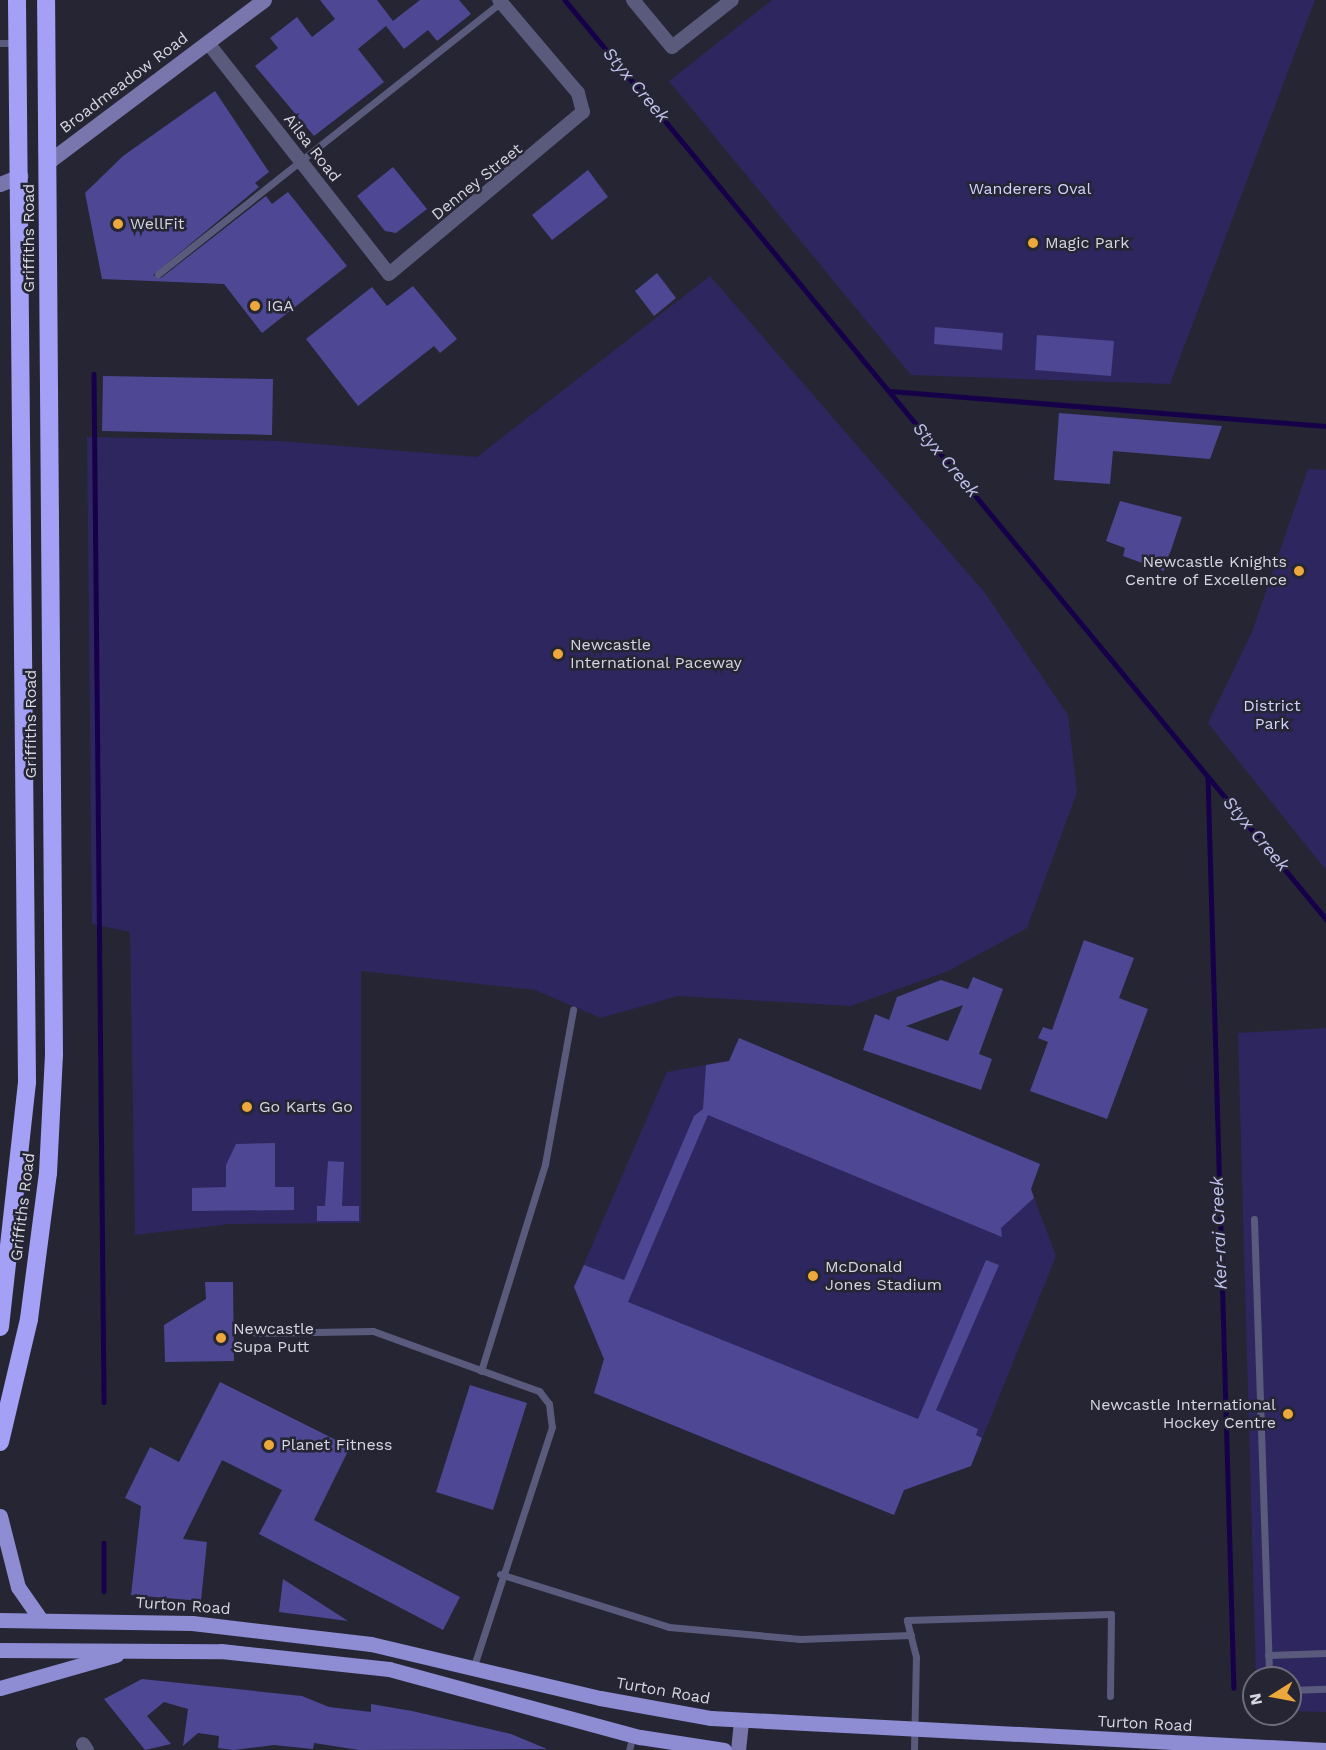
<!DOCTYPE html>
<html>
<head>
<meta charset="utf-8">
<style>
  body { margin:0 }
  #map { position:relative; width:1326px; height:1750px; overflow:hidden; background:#252534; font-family:"Work Sans",sans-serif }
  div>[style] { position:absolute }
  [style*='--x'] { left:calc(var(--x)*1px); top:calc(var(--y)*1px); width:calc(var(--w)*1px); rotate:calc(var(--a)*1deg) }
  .green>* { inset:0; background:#2e275f }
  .stream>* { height:4.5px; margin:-2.25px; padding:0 2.25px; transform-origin:2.25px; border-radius:2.25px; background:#17004a }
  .building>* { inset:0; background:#4e4794 }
  .lane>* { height:7px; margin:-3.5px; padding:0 3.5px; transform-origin:3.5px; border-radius:3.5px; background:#5a5a7c }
  .street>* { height:14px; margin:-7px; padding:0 7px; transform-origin:7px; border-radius:7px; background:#5a5a7c }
  .secondary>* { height:15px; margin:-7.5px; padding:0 7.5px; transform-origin:7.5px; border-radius:7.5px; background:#7876ad }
  .primary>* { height:15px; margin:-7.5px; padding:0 7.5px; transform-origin:7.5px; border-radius:7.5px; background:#8e8cd3 }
  .highway>* { height:18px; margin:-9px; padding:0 9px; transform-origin:9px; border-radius:9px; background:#a3a0f5 }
  .dots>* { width:16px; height:16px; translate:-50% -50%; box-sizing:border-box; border:3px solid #252534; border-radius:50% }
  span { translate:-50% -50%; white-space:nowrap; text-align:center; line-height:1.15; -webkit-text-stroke:5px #252534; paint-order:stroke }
  .street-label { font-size:16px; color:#d6d6e0 }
  .park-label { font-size:16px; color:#d2d3ff }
  .poi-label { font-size:16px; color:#d6d6e0 }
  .left { translate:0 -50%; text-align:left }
  .right { translate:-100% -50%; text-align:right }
  .water-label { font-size:18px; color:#c1c1ed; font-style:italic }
  .north { position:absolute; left:1242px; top:1666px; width:60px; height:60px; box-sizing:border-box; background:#252534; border:2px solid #6c6c79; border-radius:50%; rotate:259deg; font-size:16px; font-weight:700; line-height:24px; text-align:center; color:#d6d6e0 }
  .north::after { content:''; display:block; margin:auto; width:21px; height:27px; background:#eda83b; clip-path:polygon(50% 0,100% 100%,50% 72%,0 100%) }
</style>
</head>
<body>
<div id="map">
  <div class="green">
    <div style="clip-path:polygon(772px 0,1315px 0,1170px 384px,911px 375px,669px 81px)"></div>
    <div style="clip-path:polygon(710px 276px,985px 593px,1068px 715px,1077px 792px,1027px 928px,948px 971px,851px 1006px,678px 996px,601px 1018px,535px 990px,361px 971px,361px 1223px,230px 1224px,135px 1235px,130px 932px,92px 924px,87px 437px,281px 441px,477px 457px)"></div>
    <div style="clip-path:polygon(1308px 469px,1326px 470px,1326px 870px,1208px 723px,1252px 632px)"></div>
    <div style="clip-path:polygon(1326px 1028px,1326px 1712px,1290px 1711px,1290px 1678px,1256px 1678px,1238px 1033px)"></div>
    <div style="clip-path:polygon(739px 1038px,1040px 1164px,1031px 1189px,1056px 1256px,971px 1466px,904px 1490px,894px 1515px,594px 1393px,604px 1359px,574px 1287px,667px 1072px,729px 1061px)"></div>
  </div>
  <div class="stream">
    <div style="--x:565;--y:0;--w:1193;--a:50.37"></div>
    <div style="--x:94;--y:374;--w:1028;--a:89.44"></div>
    <div style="--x:890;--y:391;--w:437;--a:4.6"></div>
    <div style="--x:1208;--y:777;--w:911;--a:88.37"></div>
    <div style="--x:104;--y:1543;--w:48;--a:90"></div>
  </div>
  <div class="building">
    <div style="clip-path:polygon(320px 0,377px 0,393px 21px,420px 0,459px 0,471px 14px,437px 41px,428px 30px,404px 49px,386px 26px,358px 49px,384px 82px,314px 136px,255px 66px,278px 48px,270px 38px,297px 17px,312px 37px,335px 19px)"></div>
    <div style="clip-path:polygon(215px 91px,269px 172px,255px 183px,259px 187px,153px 275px,161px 278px,266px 196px,272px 204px,288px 192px,347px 266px,262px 333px,224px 284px,102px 279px,85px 193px,123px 156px)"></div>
    <div style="clip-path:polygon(393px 167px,427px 209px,396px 233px,385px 231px,357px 196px)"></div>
    <div style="clip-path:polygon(588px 170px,608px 197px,552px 240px,532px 215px)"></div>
    <div style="clip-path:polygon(657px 273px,676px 298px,654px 316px,635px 291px)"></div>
    <div style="clip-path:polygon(413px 286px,457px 339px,440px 353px,434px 346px,358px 406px,306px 339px,372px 287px,387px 306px)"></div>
    <div style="clip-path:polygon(935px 327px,1003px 333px,1002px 350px,934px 344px)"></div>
    <div style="clip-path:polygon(1037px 335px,1114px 341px,1111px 376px,1035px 370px)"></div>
    <div style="clip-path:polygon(103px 376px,273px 379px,272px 435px,102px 431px)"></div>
    <div style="clip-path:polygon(1059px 413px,1222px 426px,1210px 459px,1113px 451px,1110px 484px,1054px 480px)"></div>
    <div style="clip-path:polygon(1120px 501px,1182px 517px,1164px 571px,1123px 556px,1125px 548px,1106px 541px)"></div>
    <div style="clip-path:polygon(1084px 940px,1134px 958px,1119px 998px,1148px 1009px,1107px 1119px,1030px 1091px,1048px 1042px,1038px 1038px,1043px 1027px,1052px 1030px)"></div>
    <div style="clip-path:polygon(evenodd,973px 977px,1003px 989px,979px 1054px,992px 1059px,981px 1090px,863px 1050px,875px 1014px,889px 1020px,897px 997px,941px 980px,968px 989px,973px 977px,963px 1005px,948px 1041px,906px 1026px,963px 1005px)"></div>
    <div style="clip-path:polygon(739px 1038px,1040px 1164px,1031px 1189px,1034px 1198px,1001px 1228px,1002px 1237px,708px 1115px,628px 1302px,918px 1419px,986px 1260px,999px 1265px,936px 1410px,978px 1429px,976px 1435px,982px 1438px,971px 1466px,904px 1490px,894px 1515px,594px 1393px,604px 1359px,574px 1287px,584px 1265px,624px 1280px,694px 1116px,703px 1109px,706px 1065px,729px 1061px)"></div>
    <div style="clip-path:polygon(275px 1143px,275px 1187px,294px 1187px,294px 1210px,192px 1211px,192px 1188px,226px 1187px,226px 1165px,236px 1144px)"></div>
    <div style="clip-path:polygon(328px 1161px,344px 1162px,342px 1206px,359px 1206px,359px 1221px,317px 1221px,317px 1206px,325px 1206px)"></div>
    <div style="clip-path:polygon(205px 1282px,233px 1282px,234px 1361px,165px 1362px,164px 1325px,206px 1299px)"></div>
    <div style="clip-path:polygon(220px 1382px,350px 1447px,314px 1520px,460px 1597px,443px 1630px,259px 1534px,282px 1490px,222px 1460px,183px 1539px,207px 1542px,201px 1601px,131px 1595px,141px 1506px,125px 1498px,150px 1447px,179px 1462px)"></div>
    <div style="clip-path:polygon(470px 1385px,527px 1403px,493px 1510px,436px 1492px)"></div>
    <div style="clip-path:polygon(283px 1579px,348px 1621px,279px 1612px)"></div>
    <div style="clip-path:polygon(142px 1679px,302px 1696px,329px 1707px,371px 1712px,371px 1704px,412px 1711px,511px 1734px,547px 1749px,359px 1750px,314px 1743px,313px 1749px,274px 1745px,233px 1750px,218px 1748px,219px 1736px,198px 1733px,183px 1746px,188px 1709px,164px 1702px,147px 1716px,171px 1744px,145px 1750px,104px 1699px)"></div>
  </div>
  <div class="lane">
    <div style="--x:0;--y:43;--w:15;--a:0"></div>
    <div style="--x:158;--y:274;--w:438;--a:-38.4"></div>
    <div style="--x:1254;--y:1219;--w:459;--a:88.1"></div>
    <div style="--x:256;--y:1333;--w:117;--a:-1"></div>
    <div style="--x:373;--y:1331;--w:177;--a:19.9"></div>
    <div style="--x:539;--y:1391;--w:16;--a:52"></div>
    <div style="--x:549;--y:1404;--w:23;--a:83"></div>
    <div style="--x:552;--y:1427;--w:251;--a:108.1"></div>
    <div style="--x:481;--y:1371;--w:217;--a:-72.8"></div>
    <div style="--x:545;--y:1164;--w:157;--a:-79.7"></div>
    <div style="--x:500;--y:1574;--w:177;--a:17.4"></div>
    <div style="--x:669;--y:1627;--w:132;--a:5.2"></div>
    <div style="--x:800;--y:1639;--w:111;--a:-2.1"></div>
    <div style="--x:1268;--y:1655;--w:58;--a:-2"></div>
    <div style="--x:1290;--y:1690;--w:36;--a:-2"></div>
    <div style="--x:629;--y:1750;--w:16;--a:-75"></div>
    <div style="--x:914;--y:1750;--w:93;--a:-88.8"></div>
    <div style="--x:916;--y:1657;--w:38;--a:-104"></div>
    <div style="--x:907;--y:1620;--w:204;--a:-1.7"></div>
    <div style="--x:1111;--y:1614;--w:82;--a:90.7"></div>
  </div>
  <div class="street">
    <div style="--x:633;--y:0;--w:61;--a:50.3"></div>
    <div style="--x:672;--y:47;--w:76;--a:-38.1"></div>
    <div style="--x:208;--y:43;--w:293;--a:51.9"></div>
    <div style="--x:389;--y:274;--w:253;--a:-39.9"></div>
    <div style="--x:583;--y:112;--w:20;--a:-105"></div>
    <div style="--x:578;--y:93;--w:122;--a:-130.3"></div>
    <div style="--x:83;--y:1744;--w:7;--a:56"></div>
  </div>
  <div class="secondary">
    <div style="--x:48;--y:162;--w:270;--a:-36.9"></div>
    <div style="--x:0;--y:184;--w:22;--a:-22"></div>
    <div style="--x:738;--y:1750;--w:29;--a:-84"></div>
  </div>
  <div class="primary">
    <div style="--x:0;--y:1516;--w:73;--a:75.8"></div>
    <div style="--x:18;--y:1587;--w:40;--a:55.1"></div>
    <div style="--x:0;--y:1620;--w:192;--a:0.9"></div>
    <div style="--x:192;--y:1623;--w:180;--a:6.7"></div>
    <div style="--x:371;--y:1644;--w:235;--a:13.3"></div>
    <div style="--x:600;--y:1698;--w:113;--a:10.2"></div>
    <div style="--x:711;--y:1718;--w:616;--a:2.98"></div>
    <div style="--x:0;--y:1650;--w:221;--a:0.3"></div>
    <div style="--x:221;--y:1651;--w:169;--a:6.1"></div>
    <div style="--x:389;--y:1669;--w:260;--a:15.2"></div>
    <div style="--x:640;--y:1737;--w:85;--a:8.8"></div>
    <div style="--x:0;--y:1688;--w:121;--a:-15.9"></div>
  </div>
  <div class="highway">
    <div style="--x:0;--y:1327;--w:246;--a:-83.7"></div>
    <div style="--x:27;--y:1082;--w:1082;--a:-90.53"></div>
    <div style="--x:0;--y:1442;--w:126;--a:-76.7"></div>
    <div style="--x:29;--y:1319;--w:147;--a:-82.6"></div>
    <div style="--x:48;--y:1173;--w:118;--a:-87.1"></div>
    <div style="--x:54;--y:1055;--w:1055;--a:-90.43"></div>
  </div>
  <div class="dots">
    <div style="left:118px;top:224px;background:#eda83b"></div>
    <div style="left:1033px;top:243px;background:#eda83b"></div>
    <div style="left:255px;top:306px;background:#eda83b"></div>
    <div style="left:1299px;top:571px;background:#eda83b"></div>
    <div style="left:558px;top:654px;background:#eda83b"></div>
    <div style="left:247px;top:1107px;background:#eda83b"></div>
    <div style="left:813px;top:1276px;background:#eda83b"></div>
    <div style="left:221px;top:1338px;background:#eda83b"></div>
    <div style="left:1288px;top:1414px;background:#eda83b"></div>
    <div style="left:269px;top:1445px;background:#eda83b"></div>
  </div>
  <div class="street-label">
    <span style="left:124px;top:83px;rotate:-37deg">Broadmeadow Road</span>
    <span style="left:312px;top:148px;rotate:52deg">Ailsa Road</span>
    <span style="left:477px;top:182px;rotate:-39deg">Denney Street</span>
    <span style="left:29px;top:238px;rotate:-90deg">Griffiths Road</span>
    <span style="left:31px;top:724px;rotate:-90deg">Griffiths Road</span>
    <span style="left:23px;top:1207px;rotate:-83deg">Griffiths Road</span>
    <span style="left:183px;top:1606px;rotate:4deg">Turton Road</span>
    <span style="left:663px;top:1691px;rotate:10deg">Turton Road</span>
    <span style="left:1145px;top:1724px;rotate:3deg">Turton Road</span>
  </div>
  <div class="park-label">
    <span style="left:1030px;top:189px">Wanderers Oval</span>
    <span style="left:1272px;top:715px">District<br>Park</span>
  </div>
  <div class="poi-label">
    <span class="left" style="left:130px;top:224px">WellFit</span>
    <span class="left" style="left:1045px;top:243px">Magic Park</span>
    <span class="left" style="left:267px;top:306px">IGA</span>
    <span class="right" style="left:1287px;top:571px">Newcastle Knights<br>Centre of Excellence</span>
    <span class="left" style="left:570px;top:654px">Newcastle<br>International Paceway</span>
    <span class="left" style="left:259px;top:1107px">Go Karts Go</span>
    <span class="left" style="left:825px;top:1276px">McDonald<br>Jones Stadium</span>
    <span class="left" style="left:233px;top:1338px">Newcastle<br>Supa Putt</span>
    <span class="right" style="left:1276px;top:1414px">Newcastle International<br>Hockey Centre</span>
    <span class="left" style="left:281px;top:1445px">Planet Fitness</span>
  </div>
  <div class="water-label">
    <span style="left:636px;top:85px;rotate:50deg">Styx Creek</span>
    <span style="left:946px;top:460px;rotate:50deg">Styx Creek</span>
    <span style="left:1256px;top:834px;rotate:50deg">Styx Creek</span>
    <span style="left:1219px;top:1233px;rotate:-92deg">Ker-rai Creek</span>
  </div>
  <div class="north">N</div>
</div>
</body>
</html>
